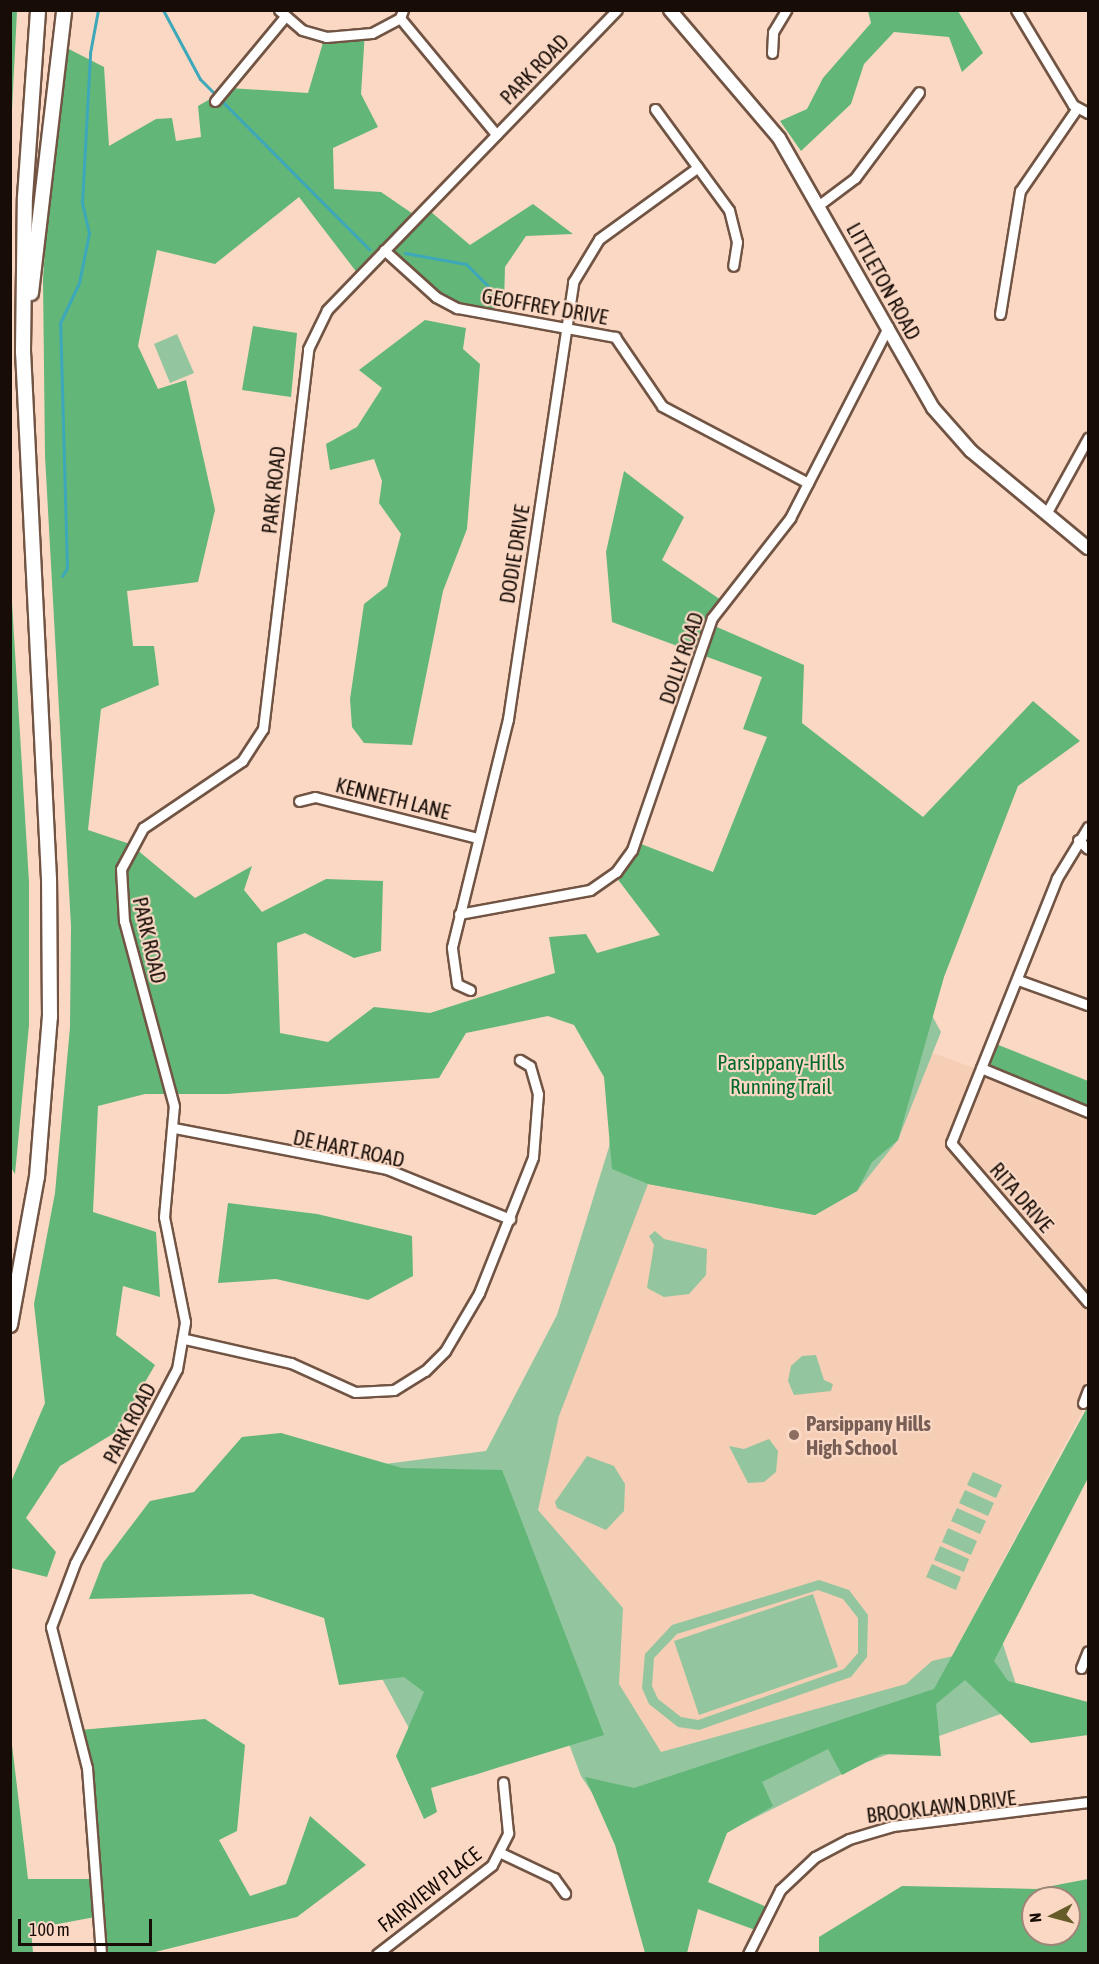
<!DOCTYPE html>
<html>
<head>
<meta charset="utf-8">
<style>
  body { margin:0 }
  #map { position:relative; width:1099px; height:1964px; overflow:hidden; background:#fad8c4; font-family:"Asap Condensed",sans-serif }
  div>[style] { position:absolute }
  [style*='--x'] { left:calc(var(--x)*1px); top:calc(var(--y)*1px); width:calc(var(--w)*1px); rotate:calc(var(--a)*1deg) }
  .built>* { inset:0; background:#f6cdb5 }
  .green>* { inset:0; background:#93c69e }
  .forest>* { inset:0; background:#61b678 }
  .stream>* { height:3px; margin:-1.5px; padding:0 1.5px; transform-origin:1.5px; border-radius:1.5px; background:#3da8b9 }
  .roads { filter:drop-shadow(2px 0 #715443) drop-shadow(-2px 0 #715443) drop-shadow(0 2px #715443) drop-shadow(0 -2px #715443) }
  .minor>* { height:9px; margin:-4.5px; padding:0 4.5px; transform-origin:4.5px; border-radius:4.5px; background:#fff }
  .major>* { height:12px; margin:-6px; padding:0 6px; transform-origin:6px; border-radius:6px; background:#fff }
  .highway>* { height:14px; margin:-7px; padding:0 7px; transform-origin:7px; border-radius:7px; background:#fff }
  .dots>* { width:16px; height:16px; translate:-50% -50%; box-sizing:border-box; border:3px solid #fad8c4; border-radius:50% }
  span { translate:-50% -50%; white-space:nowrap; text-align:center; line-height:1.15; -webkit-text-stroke:4.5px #fad8c4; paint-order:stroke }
  .street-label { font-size:21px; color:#170c06 }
  .park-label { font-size:21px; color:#00682f }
  .education-label { font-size:21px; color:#785e54; font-weight:700 }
  .left { translate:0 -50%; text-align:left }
  .frame { position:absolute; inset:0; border:12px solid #170c06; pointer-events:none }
  .north { position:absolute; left:1021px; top:1886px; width:60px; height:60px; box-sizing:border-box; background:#fad8c4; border:2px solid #9f8678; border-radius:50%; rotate:264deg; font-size:16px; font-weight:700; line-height:24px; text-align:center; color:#170c06 }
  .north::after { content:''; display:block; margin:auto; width:21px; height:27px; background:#665c29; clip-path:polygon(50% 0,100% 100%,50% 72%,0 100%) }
  .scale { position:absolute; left:18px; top:1919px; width:134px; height:27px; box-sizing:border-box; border:3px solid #170c06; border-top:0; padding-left:8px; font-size:18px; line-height:21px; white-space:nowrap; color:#170c06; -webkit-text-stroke:4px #fad8c4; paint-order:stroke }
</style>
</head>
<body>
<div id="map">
  <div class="built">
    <div style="clip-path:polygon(933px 1053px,1088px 1110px,1088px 1401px,934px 1689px,633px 1788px,581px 1776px,502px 1470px,549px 1358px,648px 1184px,815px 1215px,857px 1191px)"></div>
  </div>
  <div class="green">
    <div style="clip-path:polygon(177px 334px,194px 373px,170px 383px,154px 344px)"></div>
    <div style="clip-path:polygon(899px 955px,941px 1032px,898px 1140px,857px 1191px,815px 1215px,648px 1184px,559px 1416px,538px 1510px,623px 1608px,619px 1684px,661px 1752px,906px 1684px,932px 1661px,1003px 1644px,1023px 1706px,864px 1763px,727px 1832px,649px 1880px,581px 1776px,569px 1744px,472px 1776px,423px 1754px,336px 1594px,354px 1468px,486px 1451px,557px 1315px,609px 1147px,617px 1065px)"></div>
    <div style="clip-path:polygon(655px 1231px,664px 1239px,707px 1249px,706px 1275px,689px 1294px,664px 1297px,647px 1288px,654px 1245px,649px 1236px)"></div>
    <div style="clip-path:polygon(816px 1355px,824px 1380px,833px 1384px,831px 1391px,794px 1395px,788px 1381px,791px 1366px,802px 1356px)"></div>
    <div style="clip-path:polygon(769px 1439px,778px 1451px,776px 1472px,764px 1482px,748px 1483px,729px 1446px,744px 1449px)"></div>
    <div style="clip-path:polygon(587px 1456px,614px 1466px,625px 1484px,624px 1511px,606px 1530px,557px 1508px,555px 1502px)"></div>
    <div style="clip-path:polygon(973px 1472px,1002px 1485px,996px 1498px,967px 1485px)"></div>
    <div style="clip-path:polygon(965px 1490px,994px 1503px,988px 1516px,959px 1503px)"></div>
    <div style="clip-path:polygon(957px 1508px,986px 1521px,980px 1534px,951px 1521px)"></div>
    <div style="clip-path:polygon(948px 1528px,977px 1541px,971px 1555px,942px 1542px)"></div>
    <div style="clip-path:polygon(940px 1546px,969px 1559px,964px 1572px,934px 1560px)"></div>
    <div style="clip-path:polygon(932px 1564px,961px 1577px,956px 1590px,926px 1577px)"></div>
    <div style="clip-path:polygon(evenodd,819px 1580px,849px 1590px,868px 1615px,867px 1657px,851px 1677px,699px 1730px,678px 1727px,649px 1704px,642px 1688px,645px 1654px,672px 1625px,819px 1580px,818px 1590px,843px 1599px,858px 1618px,858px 1653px,844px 1669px,698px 1720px,681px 1717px,658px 1699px,652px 1686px,654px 1658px,677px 1634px,818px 1590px)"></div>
    <div style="clip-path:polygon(813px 1594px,838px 1667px,699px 1715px,674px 1641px)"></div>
  </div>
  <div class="forest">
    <div style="clip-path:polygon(11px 10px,17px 11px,11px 129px,10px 11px)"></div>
    <div style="clip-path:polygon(868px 11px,958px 11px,983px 53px,962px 72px,949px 37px,894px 32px,864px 64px,851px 104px,801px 151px,780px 121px,807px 109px,823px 78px,871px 23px)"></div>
    <div style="clip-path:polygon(365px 31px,361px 94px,378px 127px,333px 148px,334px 189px,381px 192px,416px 216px,424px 206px,470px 245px,533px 204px,573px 234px,526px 236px,505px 267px,504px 304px,481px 312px,434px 297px,386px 249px,358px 274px,299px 197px,215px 264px,157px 250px,138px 346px,158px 389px,186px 380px,215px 510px,198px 582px,127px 591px,133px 646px,154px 646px,159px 685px,101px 709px,88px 830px,130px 844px,195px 898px,252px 866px,244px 890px,262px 912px,326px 879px,383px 881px,381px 951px,354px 958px,305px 933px,277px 943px,280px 1033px,328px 1042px,374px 1007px,430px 1013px,555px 973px,549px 937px,586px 934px,597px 953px,660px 935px,613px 873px,636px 842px,713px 872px,767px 737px,743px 729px,762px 677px,612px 622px,606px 552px,624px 471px,684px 517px,662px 560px,721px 600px,710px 624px,804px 665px,802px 723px,923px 817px,1033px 701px,1080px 741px,1018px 786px,944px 977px,898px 1140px,872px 1162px,857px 1191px,815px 1215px,648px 1184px,612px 1169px,604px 1077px,574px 1025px,548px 1016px,466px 1033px,439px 1078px,227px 1094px,145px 1094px,98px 1106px,93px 1212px,156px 1232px,160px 1297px,123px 1286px,116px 1335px,155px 1365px,116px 1432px,60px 1466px,26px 1518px,56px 1552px,47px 1577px,11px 1568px,11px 1482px,45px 1403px,34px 1304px,55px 1193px,70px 1027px,71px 926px,45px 456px,43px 279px,59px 44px,104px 67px,109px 146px,156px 119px,172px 118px,176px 141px,201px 137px,198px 106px,229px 88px,308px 93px,325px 36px)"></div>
    <div style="clip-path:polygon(425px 320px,466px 328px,463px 349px,480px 364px,467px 529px,443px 591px,412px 745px,364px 743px,352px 727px,350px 699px,364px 604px,387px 586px,401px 534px,379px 503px,382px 481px,374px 459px,330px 470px,326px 444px,357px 427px,382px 388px,359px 370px)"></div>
    <div style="clip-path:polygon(253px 326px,297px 333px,291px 397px,242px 390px)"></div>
    <div style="clip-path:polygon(10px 570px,29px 882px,29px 1025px,15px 1174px,10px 1166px)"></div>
    <div style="clip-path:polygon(996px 1044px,1088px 1081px,1088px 1108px,987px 1067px)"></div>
    <div style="clip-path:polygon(228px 1203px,317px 1214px,412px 1236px,413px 1276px,368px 1300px,276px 1279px,218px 1283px)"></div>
    <div style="clip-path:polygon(1088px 1406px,1088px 1478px,994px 1661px,1008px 1681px,1088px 1702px,1088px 1735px,1031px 1743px,965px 1680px,936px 1704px,941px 1756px,882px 1754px,842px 1775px,828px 1749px,762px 1782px,773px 1806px,727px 1833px,708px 1882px,769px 1908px,758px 1931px,698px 1909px,687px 1953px,645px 1953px,615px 1845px,585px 1777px,634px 1788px,934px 1689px)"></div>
    <div style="clip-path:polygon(281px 1433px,402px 1468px,502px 1470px,604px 1735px,431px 1788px,437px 1812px,424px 1819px,396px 1756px,424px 1692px,404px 1677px,339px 1685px,324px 1618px,252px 1594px,89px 1599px,103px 1563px,150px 1501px,194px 1492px,242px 1437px)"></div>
    <div style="clip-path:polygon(205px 1719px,245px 1745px,237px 1831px,219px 1840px,250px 1896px,286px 1884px,310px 1816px,366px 1865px,297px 1917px,147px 1954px,100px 1953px,95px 1917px,31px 1929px,33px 1953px,11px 1953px,10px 1728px,28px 1879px,93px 1879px,80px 1730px)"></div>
    <div style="clip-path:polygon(evenodd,1088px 1879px,1088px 1953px,819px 1953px,819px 1937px,902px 1886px,1036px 1889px,1088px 1879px,1033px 1898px,1069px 1898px,1069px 1934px,1033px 1934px,1033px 1898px)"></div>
  </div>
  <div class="stream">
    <div style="--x:163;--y:10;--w:78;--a:61.8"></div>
    <div style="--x:200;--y:79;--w:240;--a:45.2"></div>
    <div style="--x:405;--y:253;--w:62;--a:10.2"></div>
    <div style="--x:466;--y:264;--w:31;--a:45"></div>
    <div style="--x:62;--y:576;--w:9;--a:-58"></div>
    <div style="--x:67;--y:568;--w:245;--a:-91.6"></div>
    <div style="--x:60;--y:323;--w:44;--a:-64.6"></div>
    <div style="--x:79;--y:283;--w:51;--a:-78.7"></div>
    <div style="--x:89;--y:233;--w:31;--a:-103"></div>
    <div style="--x:82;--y:203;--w:150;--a:-86.9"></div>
    <div style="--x:90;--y:53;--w:44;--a:-79.5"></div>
  </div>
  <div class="roads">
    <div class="minor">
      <div style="--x:279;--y:10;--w:30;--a:41"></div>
      <div style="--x:302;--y:30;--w:25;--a:16"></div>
      <div style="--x:326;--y:37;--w:46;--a:-5"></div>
      <div style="--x:372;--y:33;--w:32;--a:-28"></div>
      <div style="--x:403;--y:10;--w:9;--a:111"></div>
      <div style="--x:400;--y:18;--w:151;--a:50.4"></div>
      <div style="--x:1016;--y:10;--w:111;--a:59"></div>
      <div style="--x:1073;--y:105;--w:17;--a:28"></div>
      <div style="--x:772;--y:53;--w:21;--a:-87"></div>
      <div style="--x:773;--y:32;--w:26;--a:-59"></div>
      <div style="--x:215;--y:101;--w:108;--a:-50.3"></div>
      <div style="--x:655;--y:109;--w:125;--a:53.8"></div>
      <div style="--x:729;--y:210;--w:33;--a:76"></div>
      <div style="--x:737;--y:242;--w:24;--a:99"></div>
      <div style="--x:819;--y:205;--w:45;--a:-36.9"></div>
      <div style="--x:855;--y:178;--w:107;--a:-53.3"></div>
      <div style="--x:384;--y:250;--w:70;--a:42.1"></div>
      <div style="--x:436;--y:297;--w:24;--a:28"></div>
      <div style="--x:457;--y:308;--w:161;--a:10.4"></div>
      <div style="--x:615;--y:337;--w:83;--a:55.7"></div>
      <div style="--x:662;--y:406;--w:165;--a:27.8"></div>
      <div style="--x:1000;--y:314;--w:125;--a:-80.8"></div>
      <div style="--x:1020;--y:191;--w:101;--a:-55.5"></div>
      <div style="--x:1046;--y:514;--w:87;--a:-61.1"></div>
      <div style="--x:299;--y:801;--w:16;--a:-14"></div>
      <div style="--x:315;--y:797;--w:167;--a:14.2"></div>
      <div style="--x:1088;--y:827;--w:60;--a:121.3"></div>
      <div style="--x:1057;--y:878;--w:285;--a:111.8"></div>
      <div style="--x:951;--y:1143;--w:210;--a:49.3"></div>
      <div style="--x:1078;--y:840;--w:13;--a:42"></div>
      <div style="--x:459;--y:914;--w:133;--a:-10.4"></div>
      <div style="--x:590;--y:890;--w:32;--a:-35"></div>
      <div style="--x:616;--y:872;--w:27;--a:-54"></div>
      <div style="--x:632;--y:850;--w:245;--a:-71"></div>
      <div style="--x:712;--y:618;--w:127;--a:-52"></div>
      <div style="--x:790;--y:518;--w:215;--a:-62.8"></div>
      <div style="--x:1018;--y:980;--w:74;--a:19.7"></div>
      <div style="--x:470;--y:990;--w:14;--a:-155"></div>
      <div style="--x:457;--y:984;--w:37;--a:-98"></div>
      <div style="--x:452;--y:947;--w:235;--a:-76.2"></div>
      <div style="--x:508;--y:719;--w:442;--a:-81.5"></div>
      <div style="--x:573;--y:282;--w:50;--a:-58.8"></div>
      <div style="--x:599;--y:239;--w:122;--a:-36"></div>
      <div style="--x:981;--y:1068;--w:116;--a:22.4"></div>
      <div style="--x:174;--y:1128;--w:217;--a:10.9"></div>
      <div style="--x:387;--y:1169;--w:133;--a:22.1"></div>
      <div style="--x:185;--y:1339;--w:109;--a:12.8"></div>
      <div style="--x:291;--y:1363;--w:70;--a:24.4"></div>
      <div style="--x:355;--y:1392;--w:39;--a:-3"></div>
      <div style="--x:394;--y:1390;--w:36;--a:-32"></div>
      <div style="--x:425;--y:1371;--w:28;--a:-45"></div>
      <div style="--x:445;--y:1351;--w:67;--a:-59.6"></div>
      <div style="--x:479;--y:1293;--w:146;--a:-68.3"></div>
      <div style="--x:533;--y:1157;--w:63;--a:-85.5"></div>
      <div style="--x:538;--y:1094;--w:29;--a:-106"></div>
      <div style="--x:530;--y:1066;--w:12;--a:-149"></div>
      <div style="--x:1083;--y:1403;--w:14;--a:-69"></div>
      <div style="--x:1081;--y:1668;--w:18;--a:-68"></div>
      <div style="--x:501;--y:1853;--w:59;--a:25.3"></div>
      <div style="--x:554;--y:1878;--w:19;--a:54"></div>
      <div style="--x:101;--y:1954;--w:187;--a:-94.3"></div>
      <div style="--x:87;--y:1768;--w:146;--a:-104.3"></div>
      <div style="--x:51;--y:1627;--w:68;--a:-69.4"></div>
      <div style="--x:75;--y:1563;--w:219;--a:-62.3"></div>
      <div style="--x:177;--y:1369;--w:48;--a:-80.3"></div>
      <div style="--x:185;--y:1322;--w:107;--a:-101.3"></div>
      <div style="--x:164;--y:1217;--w:111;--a:-84.9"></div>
      <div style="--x:174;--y:1106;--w:192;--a:-105.1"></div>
      <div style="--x:124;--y:921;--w:52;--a:-93.3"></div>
      <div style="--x:121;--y:869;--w:47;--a:-61.8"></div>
      <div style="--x:143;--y:828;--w:120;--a:-34.1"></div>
      <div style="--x:242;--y:761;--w:38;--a:-57"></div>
      <div style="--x:263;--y:729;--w:383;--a:-83.2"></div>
      <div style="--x:308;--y:349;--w:43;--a:-64"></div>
      <div style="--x:327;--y:310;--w:417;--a:-46"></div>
      <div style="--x:377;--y:1954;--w:145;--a:-37.7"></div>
      <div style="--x:492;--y:1865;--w:36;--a:-63"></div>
      <div style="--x:508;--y:1833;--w:51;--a:-95.6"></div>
      <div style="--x:748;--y:1954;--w:72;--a:-63.4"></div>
      <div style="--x:780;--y:1890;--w:48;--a:-43.3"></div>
      <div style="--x:815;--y:1857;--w:38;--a:-28"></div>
      <div style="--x:849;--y:1839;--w:46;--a:-16.5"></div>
      <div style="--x:893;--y:1826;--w:196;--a:-7"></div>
    </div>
    <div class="major">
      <div style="--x:670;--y:10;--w:168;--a:49.6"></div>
      <div style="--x:779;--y:138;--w:311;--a:60.3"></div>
      <div style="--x:933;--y:408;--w:57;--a:48.5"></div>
      <div style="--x:971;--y:451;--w:152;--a:39.7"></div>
    </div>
    <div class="highway">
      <div style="--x:31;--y:293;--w:285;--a:-83.3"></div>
      <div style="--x:10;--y:1325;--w:150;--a:-79.7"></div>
      <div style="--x:37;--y:1177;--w:161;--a:-85.4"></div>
      <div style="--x:50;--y:1017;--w:138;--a:-90.4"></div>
      <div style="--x:49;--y:879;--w:529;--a:-92.82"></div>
      <div style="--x:23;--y:351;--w:154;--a:-89.3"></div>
      <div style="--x:25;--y:197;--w:187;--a:-86"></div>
    </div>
  </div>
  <div class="dots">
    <div style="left:794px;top:1435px;background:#8d6e63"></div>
  </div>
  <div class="street-label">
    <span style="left:534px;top:69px;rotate:-46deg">PARK ROAD</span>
    <span style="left:884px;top:281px;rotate:61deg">LITTLETON ROAD</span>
    <span style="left:545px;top:306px;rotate:10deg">GEOFFREY DRIVE</span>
    <span style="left:273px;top:490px;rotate:-84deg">PARK ROAD</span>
    <span style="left:514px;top:554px;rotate:-81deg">DODIE DRIVE</span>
    <span style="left:681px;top:658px;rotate:-71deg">DOLLY ROAD</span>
    <span style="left:393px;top:798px;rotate:14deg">KENNETH LANE</span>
    <span style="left:150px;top:940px;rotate:77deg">PARK ROAD</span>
    <span style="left:349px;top:1148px;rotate:12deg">DE HART ROAD</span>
    <span style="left:1022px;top:1197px;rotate:49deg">RITA DRIVE</span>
    <span style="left:129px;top:1423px;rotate:-62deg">PARK ROAD</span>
    <span style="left:941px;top:1806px;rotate:-7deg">BROOKLAWN DRIVE</span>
    <span style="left:429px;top:1889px;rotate:-38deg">FAIRVIEW PLACE</span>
  </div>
  <div class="park-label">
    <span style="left:781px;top:1074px">Parsippany-Hills<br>Running Trail</span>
  </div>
  <div class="education-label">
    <span class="left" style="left:806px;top:1435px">Parsippany Hills<br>High School</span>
  </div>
  <div class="frame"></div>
  <div class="north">N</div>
  <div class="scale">100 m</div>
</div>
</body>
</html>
